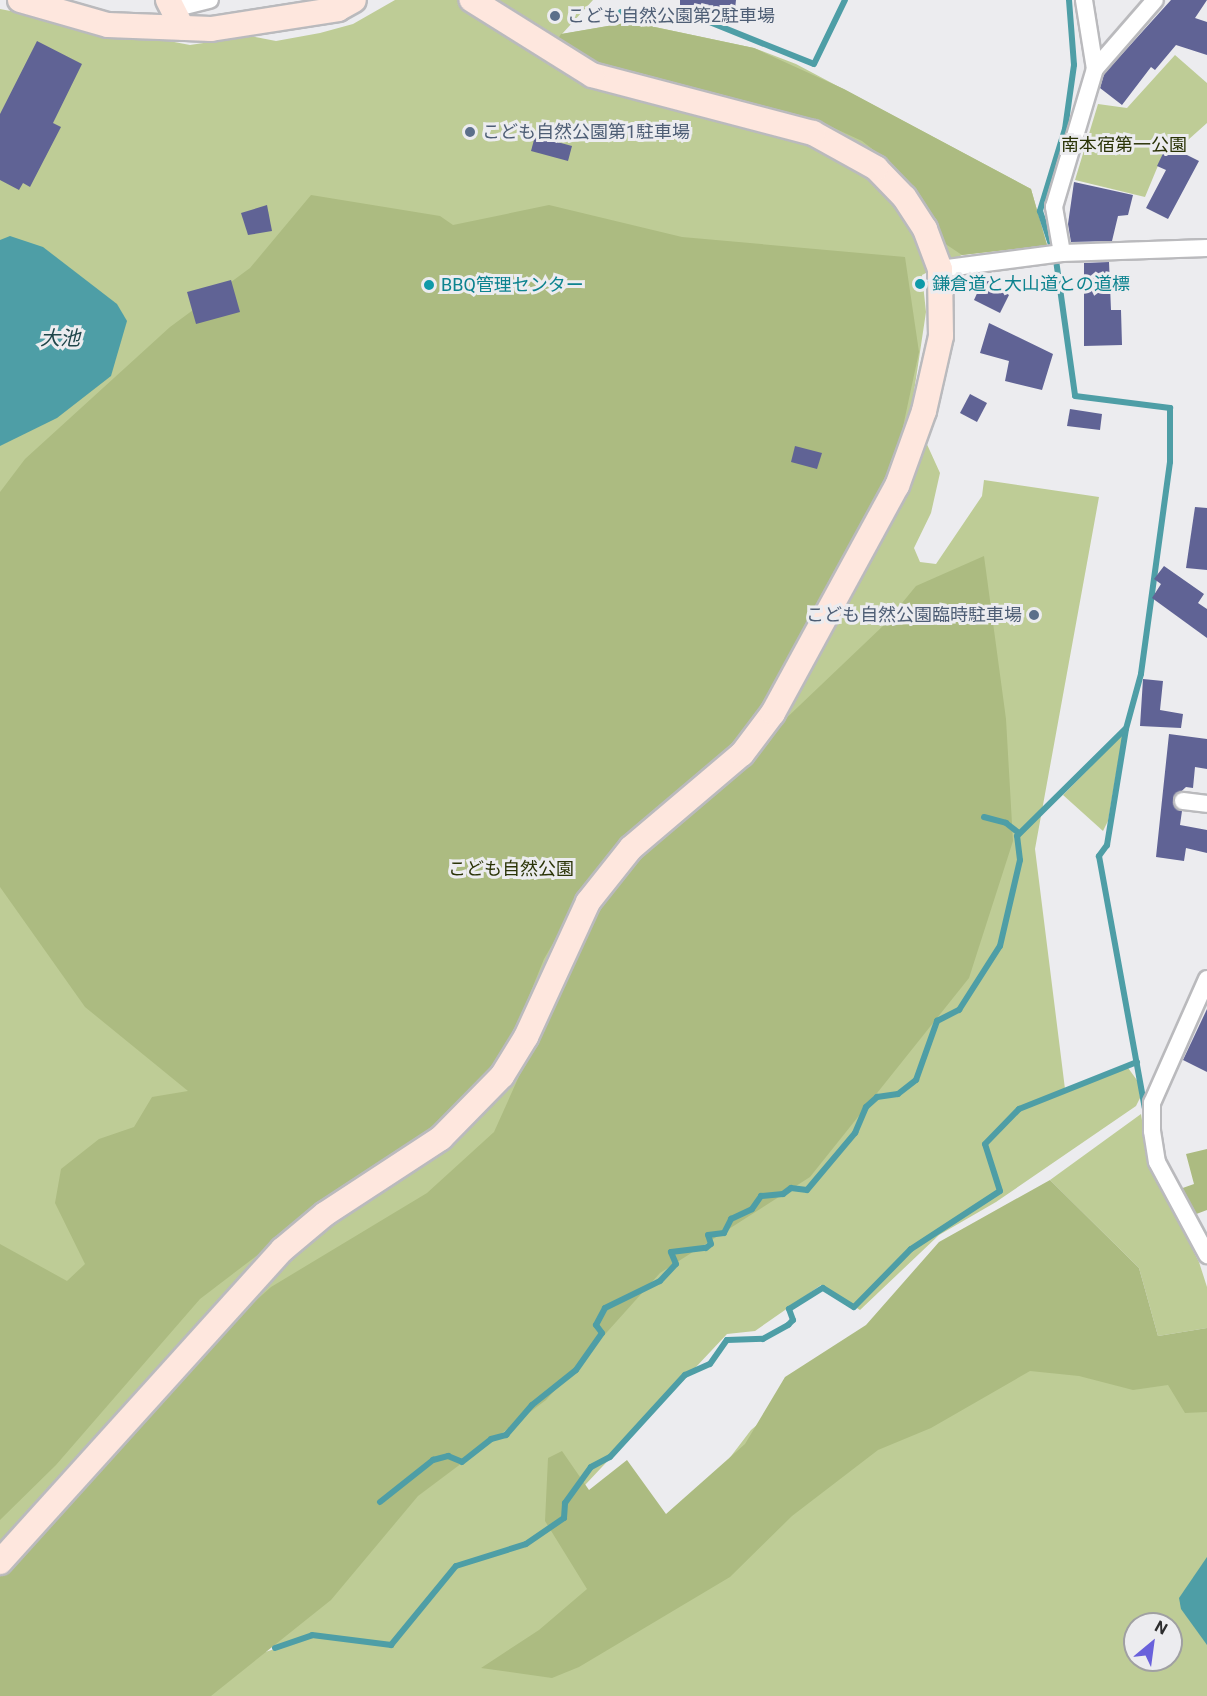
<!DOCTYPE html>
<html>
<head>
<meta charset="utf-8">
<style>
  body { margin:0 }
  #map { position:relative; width:1207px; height:1696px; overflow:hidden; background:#ececef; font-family:Roboto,"Noto Sans JP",sans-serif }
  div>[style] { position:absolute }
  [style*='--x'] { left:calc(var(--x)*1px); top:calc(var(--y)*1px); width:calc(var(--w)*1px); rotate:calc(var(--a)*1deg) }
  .green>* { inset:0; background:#becc96 }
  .forest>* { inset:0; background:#acbb81 }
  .water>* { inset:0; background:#4e9ea6 }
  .stream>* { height:6px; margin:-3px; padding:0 3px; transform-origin:3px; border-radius:3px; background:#4e9ea6 }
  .building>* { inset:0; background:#606395 }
  .roads { filter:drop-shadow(2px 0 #bababd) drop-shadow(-2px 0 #bababd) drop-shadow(0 2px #bababd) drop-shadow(0 -2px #bababd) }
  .street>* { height:16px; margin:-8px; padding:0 8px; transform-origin:8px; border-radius:8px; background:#fff }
  .secondary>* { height:24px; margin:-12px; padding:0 12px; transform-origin:12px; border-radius:12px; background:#fee7de }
  .dots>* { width:16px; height:16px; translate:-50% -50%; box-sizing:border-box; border:3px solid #ececef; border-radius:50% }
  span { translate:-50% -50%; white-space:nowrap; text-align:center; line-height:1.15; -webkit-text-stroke:6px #ececef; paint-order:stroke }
  .service-label { font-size:18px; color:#4e5e75 }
  .left { translate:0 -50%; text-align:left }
  .right { translate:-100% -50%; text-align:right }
  .park-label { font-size:18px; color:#2a3306 }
  .culture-label { font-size:18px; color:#0d838f }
  .water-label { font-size:20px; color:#20464a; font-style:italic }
  .north { position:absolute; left:1123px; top:1612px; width:60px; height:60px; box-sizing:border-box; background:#ececef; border:2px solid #a0a0a2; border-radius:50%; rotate:29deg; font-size:16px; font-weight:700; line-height:24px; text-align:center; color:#2d2d2e }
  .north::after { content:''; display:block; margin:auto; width:21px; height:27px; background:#6961db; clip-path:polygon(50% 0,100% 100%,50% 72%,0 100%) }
</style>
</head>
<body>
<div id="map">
  <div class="green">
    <div style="clip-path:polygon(evenodd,395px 0,593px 0,562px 34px,631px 22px,754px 48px,796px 64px,1031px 189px,1047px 245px,962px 255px,922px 275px,926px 312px,909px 425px,925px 440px,940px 473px,931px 513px,914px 548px,920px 562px,936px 564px,982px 496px,984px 480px,1099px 497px,1035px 849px,1065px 1089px,1126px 1065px,1139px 1083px,1140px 1098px,1136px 1106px,996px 1202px,939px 1235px,860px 1310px,821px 1285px,755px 1331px,727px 1334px,570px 1501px,594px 1566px,696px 1502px,751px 1430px,910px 1296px,1207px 1385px,1207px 1696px,101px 1696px,160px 1685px,281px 1647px,214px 1635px,0 1686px,0 9px,190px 45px,250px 36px,276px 41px,320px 33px,353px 24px,395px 0,1135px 1624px,1171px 1624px,1171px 1660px,1135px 1660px,1135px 1624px)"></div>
    <div style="clip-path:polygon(1175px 55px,1207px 83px,1207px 123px,1188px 140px,1167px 144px,1145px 197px,1075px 180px,1098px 104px,1127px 108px)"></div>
    <div style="clip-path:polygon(1123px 734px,1108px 821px,1103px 831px,1063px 795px)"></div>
    <div style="clip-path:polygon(1141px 1114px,1149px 1163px,1199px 1262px,1207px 1287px,1207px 1328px,1158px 1336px,1139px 1268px,1050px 1180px)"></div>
  </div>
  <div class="forest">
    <div style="clip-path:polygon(631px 22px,754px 48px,844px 89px,1031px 189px,1047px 245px,962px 255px,944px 243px,893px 165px,862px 141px,821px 122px,589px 61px,556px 42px,561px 34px)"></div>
    <div style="clip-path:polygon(311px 195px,440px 216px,453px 225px,549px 205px,682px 237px,905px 257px,919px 352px,895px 464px,761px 709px,734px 743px,610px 854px,591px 877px,544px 959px,514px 1033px,495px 1065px,435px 1128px,336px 1195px,200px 1299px,56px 1465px,0 1520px,0 1244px,67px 1281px,85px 1264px,55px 1203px,61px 1169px,99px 1139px,134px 1127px,152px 1097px,188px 1091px,85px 1007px,0 887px,0 492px,25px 459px,170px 327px,250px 268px)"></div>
    <div style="clip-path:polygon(984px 556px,1006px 719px,1013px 841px,969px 978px,810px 1177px,660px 1273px,546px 1400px,418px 1496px,331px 1600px,211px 1696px,0 1696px,0 1575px,220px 1333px,271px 1287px,427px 1193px,494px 1132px,583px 934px,630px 867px,884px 625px,916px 586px)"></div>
    <div style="clip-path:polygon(1207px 1149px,1207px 1210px,1191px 1216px,1177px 1190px,1194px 1184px,1186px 1154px)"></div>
    <div style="clip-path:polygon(1050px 1180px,1139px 1268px,1158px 1336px,1207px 1328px,1207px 1412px,1185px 1413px,1168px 1385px,1133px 1390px,1079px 1376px,1030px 1371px,931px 1428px,878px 1450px,792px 1516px,730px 1577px,579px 1667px,552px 1678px,481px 1668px,539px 1630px,587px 1589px,545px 1521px,548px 1458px,562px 1451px,589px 1490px,627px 1460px,666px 1514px,745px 1444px,785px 1377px,866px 1325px,939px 1242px)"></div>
  </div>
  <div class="water">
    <div style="clip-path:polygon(10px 236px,43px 247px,117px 304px,127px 321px,111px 376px,57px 418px,0 446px,0 240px)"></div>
    <div style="clip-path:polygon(1207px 1557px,1207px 1645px,1181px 1609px,1179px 1598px)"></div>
  </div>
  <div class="stream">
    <div style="--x:1069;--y:0;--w:65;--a:85.6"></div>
    <div style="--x:1074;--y:65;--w:65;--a:98"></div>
    <div style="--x:1065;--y:129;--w:86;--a:107"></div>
    <div style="--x:1040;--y:211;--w:52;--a:71.9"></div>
    <div style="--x:1056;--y:260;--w:137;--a:82"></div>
    <div style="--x:1075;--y:396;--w:96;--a:7.2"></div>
    <div style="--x:1170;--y:408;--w:54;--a:90"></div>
    <div style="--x:1170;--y:462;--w:214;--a:97.8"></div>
    <div style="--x:1141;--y:674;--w:57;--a:105.3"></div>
    <div style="--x:1126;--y:729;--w:118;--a:99.3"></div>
    <div style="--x:1107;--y:845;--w:14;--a:126"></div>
    <div style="--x:1099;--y:856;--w:256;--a:79.7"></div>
    <div style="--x:621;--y:12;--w:86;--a:6"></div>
    <div style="--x:707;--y:21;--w:115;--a:21.9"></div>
    <div style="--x:814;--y:64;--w:71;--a:-64.2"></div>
    <div style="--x:984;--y:817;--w:23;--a:15"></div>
    <div style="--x:1006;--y:823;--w:16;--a:38"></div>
    <div style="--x:380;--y:1502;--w:68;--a:-38.4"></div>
    <div style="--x:433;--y:1460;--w:16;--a:-15"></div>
    <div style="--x:448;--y:1456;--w:15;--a:23"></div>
    <div style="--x:462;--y:1462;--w:37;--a:-38"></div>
    <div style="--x:491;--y:1439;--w:16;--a:-15"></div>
    <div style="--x:506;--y:1435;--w:40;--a:-49"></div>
    <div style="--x:532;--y:1405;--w:56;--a:-38.5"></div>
    <div style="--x:576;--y:1370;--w:45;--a:-54.9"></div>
    <div style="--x:602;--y:1333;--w:10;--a:-127"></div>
    <div style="--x:596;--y:1325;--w:19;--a:-62"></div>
    <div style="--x:605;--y:1308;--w:61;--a:-26.1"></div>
    <div style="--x:660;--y:1281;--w:23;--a:-47"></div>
    <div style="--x:676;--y:1264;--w:13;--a:-113"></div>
    <div style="--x:671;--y:1252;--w:35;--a:-7"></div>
    <div style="--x:706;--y:1248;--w:6;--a:-39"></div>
    <div style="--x:711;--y:1244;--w:9;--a:-108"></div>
    <div style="--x:708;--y:1235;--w:16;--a:-7"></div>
    <div style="--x:724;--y:1233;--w:16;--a:-63"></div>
    <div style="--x:731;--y:1219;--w:23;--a:-25"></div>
    <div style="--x:752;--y:1209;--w:16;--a:-55"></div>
    <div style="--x:761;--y:1196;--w:22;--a:-5"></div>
    <div style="--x:783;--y:1194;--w:10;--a:-37"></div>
    <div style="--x:791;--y:1188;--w:16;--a:7"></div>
    <div style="--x:807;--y:1190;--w:75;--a:-49.9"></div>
    <div style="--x:855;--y:1133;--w:28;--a:-67"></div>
    <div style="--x:866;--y:1107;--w:15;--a:-42"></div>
    <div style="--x:877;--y:1097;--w:21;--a:-8"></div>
    <div style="--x:898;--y:1094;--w:23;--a:-38"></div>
    <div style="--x:916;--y:1080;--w:63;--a:-70.4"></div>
    <div style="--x:937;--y:1021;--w:25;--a:-27"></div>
    <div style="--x:959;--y:1010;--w:76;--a:-57.4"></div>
    <div style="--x:1000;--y:946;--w:88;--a:-76.9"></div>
    <div style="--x:1020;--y:860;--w:24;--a:-97"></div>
    <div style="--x:1017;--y:836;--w:152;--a:-44.7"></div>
    <div style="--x:275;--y:1648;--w:39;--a:-19"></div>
    <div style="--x:312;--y:1635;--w:80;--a:7.2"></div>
    <div style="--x:391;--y:1645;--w:102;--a:-50.6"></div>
    <div style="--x:456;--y:1566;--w:73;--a:-17.4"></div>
    <div style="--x:526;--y:1544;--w:46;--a:-34.4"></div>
    <div style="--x:564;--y:1518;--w:15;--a:-86"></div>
    <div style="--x:565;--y:1503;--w:44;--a:-54.2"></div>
    <div style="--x:591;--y:1467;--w:21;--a:-28"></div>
    <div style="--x:610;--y:1457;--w:111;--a:-47.6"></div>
    <div style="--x:685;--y:1375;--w:27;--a:-24"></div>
    <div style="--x:710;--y:1364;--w:29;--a:-55"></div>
    <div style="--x:727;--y:1340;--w:36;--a:-2"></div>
    <div style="--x:763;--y:1339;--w:29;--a:-29"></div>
    <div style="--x:788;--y:1325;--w:7;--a:-45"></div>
    <div style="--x:793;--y:1320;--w:12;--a:-110"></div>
    <div style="--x:789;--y:1309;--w:40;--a:-32"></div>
    <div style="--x:823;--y:1288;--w:36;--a:32"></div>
    <div style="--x:854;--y:1307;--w:81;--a:-45.5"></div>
    <div style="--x:911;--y:1249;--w:106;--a:-33.1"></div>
    <div style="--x:1000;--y:1191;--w:49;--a:-107.7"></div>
    <div style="--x:985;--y:1144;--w:49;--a:-45.8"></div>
    <div style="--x:1019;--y:1109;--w:127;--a:-21.7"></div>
  </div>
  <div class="building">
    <div style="clip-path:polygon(680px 0,736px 0,734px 18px,680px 10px)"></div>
    <div style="clip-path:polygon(1171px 0,1207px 0,1195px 18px,1207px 22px,1207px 55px,1176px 45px,1155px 70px,1151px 67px,1122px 105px,1100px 88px,1104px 74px)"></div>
    <div style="clip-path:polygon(37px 41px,82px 64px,53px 123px,61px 127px,30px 187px,23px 183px,19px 190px,0 180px,0 114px)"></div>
    <div style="clip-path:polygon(535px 136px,572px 146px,568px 161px,531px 151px)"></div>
    <div style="clip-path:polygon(1167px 145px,1199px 161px,1168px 219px,1146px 208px,1166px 170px,1157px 166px)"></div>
    <div style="clip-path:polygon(1074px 182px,1133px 195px,1128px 215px,1118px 216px,1112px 241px,1071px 242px,1068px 224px)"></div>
    <div style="clip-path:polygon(267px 205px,272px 231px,248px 235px,241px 213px)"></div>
    <div style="clip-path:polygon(1109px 262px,1111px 310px,1121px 310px,1122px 345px,1084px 346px,1084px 263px)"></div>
    <div style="clip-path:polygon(984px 278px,1009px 295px,1000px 313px,974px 300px)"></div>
    <div style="clip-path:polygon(231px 280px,240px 312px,196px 324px,187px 292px)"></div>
    <div style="clip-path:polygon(989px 323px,1053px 354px,1042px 390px,1005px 381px,1009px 361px,980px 353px)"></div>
    <div style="clip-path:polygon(970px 394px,987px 403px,977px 422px,960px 413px)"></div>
    <div style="clip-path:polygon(1070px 409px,1102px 414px,1100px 430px,1067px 426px)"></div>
    <div style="clip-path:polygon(795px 446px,822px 453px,817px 469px,791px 462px)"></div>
    <div style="clip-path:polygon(1195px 507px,1207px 508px,1207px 570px,1186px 568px)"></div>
    <div style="clip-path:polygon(1164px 566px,1204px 594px,1198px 603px,1207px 609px,1207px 638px,1152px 598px,1161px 584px,1154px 579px)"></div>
    <div style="clip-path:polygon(1143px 679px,1163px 681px,1160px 710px,1183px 714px,1181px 728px,1140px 726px)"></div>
    <div style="clip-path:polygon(1169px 734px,1207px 739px,1207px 769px,1195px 767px,1193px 788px,1186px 787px,1173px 799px,1182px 811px,1180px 825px,1207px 830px,1207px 853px,1186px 848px,1184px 861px,1156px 857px)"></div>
    <div style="clip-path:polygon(1207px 1009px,1207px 1072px,1183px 1060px)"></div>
  </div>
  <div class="roads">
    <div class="street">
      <div style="--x:173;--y:9;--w:38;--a:-14"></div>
      <div style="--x:1095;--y:69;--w:91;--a:-49"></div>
      <div style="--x:1062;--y:253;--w:47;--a:-99.9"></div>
      <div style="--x:1054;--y:207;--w:144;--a:-73.5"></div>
      <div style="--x:1095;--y:69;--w:70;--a:-99.1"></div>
      <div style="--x:940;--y:269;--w:123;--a:-7.5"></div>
      <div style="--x:1062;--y:253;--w:145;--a:-2"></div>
      <div style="--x:1183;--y:801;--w:24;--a:7"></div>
      <div style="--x:1207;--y:979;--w:136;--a:113.9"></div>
      <div style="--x:1152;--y:1103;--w:28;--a:90"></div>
      <div style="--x:1152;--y:1131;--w:31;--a:81"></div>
      <div style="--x:1157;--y:1162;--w:106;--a:61.7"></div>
    </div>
    <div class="secondary">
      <div style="--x:20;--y:0;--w:91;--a:15.9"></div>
      <div style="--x:108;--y:25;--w:103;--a:2.2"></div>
      <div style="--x:211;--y:29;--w:129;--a:-8.9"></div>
      <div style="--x:338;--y:9;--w:18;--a:-29"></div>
      <div style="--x:168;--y:0;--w:31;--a:63"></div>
      <div style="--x:0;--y:1562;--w:421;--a:-47.9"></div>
      <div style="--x:282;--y:1250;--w:56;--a:-39.9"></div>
      <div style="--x:325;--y:1214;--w:139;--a:-33.2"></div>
      <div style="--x:441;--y:1138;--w:87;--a:-45.5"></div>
      <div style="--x:502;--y:1076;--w:46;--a:-58.4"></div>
      <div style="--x:526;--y:1037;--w:149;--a:-65.3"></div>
      <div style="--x:588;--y:902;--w:69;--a:-51.5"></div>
      <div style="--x:631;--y:848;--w:145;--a:-40.3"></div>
      <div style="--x:742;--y:754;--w:51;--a:-52.9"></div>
      <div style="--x:773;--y:713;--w:259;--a:-61.4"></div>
      <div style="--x:897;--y:486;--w:80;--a:-70.2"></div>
      <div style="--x:924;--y:411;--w:77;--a:-77.2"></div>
      <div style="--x:941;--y:336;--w:67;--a:-90.9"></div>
      <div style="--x:940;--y:269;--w:43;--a:-110.6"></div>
      <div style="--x:925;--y:229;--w:38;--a:-123"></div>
      <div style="--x:904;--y:197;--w:40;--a:-134"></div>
      <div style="--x:876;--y:168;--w:72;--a:-150.9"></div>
      <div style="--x:813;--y:133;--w:228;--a:-165.3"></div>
      <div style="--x:592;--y:75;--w:142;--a:-148"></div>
    </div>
  </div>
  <div class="dots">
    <div style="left:555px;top:16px;background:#5c6f8a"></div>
    <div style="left:470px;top:132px;background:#5c6f8a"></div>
    <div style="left:920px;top:284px;background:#0f9aa8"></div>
    <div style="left:429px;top:285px;background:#0f9aa8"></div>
    <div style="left:1034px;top:615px;background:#5c6f8a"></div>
  </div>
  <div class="service-label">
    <span class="left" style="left:567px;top:16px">こども自然公園第2駐車場</span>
    <span class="left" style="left:482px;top:132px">こども自然公園第1駐車場</span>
    <span class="right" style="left:1022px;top:615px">こども自然公園臨時駐車場</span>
  </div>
  <div class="park-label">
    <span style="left:1124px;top:145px">南本宿第一公園</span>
    <span style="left:511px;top:869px">こども自然公園</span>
  </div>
  <div class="culture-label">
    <span class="left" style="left:932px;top:284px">鎌倉道と大山道との道標</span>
    <span class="left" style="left:441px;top:285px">BBQ管理センター</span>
  </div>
  <div class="water-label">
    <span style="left:60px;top:338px">大池</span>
  </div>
  <div class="north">N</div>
</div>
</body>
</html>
